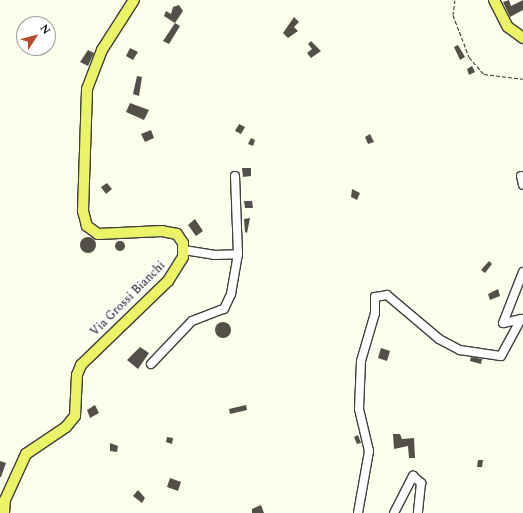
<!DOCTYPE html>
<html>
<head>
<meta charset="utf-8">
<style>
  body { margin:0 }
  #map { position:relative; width:523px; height:513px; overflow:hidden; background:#fcfeec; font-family:Spectral,serif }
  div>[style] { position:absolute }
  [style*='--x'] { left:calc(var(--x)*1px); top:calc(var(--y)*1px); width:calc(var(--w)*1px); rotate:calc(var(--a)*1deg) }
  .building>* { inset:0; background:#545049 }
  .round { border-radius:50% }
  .path>* { height:1px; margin-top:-0.5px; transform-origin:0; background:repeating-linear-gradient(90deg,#2e2e2e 0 4px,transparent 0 6px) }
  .roads { filter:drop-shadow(1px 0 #3f3f3f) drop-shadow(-1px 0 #3f3f3f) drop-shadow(0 1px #3f3f3f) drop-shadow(0 -1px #3f3f3f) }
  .minor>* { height:8px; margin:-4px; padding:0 4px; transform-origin:4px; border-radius:4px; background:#fff }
  .major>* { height:10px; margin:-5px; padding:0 5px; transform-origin:5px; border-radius:5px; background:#ebf367 }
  span { translate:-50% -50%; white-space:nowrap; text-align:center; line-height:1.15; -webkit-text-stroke:4px #fff; paint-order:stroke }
  .street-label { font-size:12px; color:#0c0c0c }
  .north { position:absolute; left:16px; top:16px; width:40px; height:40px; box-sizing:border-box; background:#fff; border:1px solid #9e9e9e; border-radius:50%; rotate:54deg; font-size:11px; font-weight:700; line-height:16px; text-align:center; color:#0c0c0c }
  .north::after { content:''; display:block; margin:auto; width:14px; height:18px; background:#b64d2a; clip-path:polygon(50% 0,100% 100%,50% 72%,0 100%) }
</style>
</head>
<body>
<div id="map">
  <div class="building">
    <div style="clip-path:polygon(509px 0,511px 6px,523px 0,523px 10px,510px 17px,503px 2px)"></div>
    <div style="clip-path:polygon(179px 5px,183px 11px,175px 23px,164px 16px,166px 11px,171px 14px,173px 7px)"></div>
    <div style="clip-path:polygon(294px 17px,299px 22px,294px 27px,298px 31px,288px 38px,283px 33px)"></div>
    <div style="clip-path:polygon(175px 23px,180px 26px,169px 44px,163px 41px)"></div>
    <div style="clip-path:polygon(311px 41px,321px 51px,311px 58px,307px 53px,312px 49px,308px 44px)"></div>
    <div style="clip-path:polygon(458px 45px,465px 57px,460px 60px,454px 47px)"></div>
    <div style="clip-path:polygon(130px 48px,138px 52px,133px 60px,126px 56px)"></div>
    <div style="clip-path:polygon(88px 50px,94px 53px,88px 66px,80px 62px)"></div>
    <div style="clip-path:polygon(472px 66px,475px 72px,469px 75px,467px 69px)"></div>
    <div style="clip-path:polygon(137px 76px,142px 77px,139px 96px,133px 94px)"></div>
    <div style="clip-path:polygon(130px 103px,149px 110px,144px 120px,126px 112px)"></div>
    <div style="clip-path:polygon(239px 124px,245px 127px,241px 134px,235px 131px)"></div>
    <div style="clip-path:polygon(151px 130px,154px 138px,145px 142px,141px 134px)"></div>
    <div style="clip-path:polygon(370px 134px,374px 142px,368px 144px,365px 137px)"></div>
    <div style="clip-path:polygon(251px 138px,255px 140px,253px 146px,248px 144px)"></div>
    <div style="clip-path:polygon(242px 168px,251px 168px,251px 176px,243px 177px)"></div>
    <div style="clip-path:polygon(107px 183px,112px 189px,106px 194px,101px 187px)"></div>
    <div style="clip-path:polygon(352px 189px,360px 193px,357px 200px,351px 197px)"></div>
    <div style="clip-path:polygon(244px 201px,252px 201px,253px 208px,245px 208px)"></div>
    <div style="clip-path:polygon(250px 218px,247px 233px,245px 232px,244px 219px)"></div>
    <div style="clip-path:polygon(195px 219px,203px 231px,196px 236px,188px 225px)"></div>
    <div class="round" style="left:80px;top:237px;width:16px;height:16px"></div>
    <div class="round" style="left:115px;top:241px;width:10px;height:10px"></div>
    <div style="clip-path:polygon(489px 261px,492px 264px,485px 273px,481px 270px)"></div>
    <div style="clip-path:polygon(498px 289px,500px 296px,490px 300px,488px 294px)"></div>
    <div class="round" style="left:215px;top:322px;width:16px;height:16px"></div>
    <div style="clip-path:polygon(140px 347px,149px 353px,138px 369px,127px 360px)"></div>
    <div style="clip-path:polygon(381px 348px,390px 351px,387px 361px,378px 358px)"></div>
    <div style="clip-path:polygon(471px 357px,482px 359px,481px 364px,470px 361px)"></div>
    <div style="clip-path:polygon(95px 405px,99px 413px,90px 418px,87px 410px)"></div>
    <div style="clip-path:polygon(246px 405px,247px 410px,230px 414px,229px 409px)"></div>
    <div style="clip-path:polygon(393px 434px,400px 434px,402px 439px,414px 438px,415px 458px,409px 458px,408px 446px,394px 449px)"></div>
    <div style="clip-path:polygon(358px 435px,361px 443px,357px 444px,354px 437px)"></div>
    <div style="clip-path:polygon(167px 437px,173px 438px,172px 444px,166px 442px)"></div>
    <div style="clip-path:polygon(110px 443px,118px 446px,117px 452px,110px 451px)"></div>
    <div style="clip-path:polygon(478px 460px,483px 460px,482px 467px,477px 467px)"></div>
    <div style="clip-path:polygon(0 461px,6px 463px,1px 477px,0 477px)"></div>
    <div style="clip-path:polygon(170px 478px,181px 482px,178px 491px,167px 487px)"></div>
    <div style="clip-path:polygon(138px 490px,145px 498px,142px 503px,133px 496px)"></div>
    <div style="clip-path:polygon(261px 505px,264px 513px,252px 513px,252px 509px)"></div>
  </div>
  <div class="path">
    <div style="--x:455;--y:0;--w:15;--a:98"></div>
    <div style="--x:453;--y:15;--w:45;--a:69.1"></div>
    <div style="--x:469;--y:57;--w:23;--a:49"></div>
    <div style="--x:484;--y:74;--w:39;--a:7"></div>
  </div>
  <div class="roads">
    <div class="minor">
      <div style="--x:521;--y:176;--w:9;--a:77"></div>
      <div style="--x:184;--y:250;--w:30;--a:9"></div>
      <div style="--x:214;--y:255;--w:24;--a:-2"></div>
      <div style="--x:238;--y:254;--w:78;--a:-92.2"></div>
      <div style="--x:151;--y:364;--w:59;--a:-46.4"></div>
      <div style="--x:192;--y:321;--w:34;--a:-21"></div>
      <div style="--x:224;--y:309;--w:17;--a:-65"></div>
      <div style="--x:231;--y:294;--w:41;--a:-80.1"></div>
      <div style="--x:358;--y:513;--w:63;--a:-79.9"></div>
      <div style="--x:369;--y:451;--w:43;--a:-103.4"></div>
      <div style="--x:359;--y:409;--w:48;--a:-87.6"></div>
      <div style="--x:361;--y:361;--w:50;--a:-73.7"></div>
      <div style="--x:375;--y:313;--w:16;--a:-90"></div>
      <div style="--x:375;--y:297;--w:12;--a:-9"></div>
      <div style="--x:387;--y:295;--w:68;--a:40.2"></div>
      <div style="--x:439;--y:339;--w:24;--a:28"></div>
      <div style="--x:460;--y:350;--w:41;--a:8.3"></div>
      <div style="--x:501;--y:356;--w:42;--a:-61.6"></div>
      <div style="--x:521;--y:319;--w:18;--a:167"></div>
      <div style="--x:503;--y:323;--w:55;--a:-68.6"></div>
      <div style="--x:394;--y:513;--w:42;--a:-62.8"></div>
      <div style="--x:413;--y:476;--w:11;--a:41"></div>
      <div style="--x:421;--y:483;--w:30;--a:96"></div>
    </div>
    <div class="major">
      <div style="--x:494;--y:0;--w:30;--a:63"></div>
      <div style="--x:508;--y:27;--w:19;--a:36"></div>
      <div style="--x:4;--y:513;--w:13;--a:-86"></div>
      <div style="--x:5;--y:500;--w:51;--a:-65.5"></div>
      <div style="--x:26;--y:454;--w:48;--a:-34"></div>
      <div style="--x:66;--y:427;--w:14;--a:-51"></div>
      <div style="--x:75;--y:416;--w:41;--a:-87.2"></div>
      <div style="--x:77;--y:375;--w:11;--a:-68"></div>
      <div style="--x:81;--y:365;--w:121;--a:-44"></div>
      <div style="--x:168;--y:281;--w:28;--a:-58"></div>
      <div style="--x:183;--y:257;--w:14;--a:-90"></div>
      <div style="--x:183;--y:243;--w:11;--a:-124"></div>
      <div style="--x:177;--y:234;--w:15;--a:-169"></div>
      <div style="--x:162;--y:231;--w:64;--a:177.3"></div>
      <div style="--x:98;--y:234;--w:14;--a:-144"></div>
      <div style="--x:87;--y:226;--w:16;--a:-105"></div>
      <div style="--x:83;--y:211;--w:122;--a:-88.1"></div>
      <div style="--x:87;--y:89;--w:42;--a:-69"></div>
      <div style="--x:102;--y:50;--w:59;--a:-57.4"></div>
    </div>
  </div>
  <div class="street-label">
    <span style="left:128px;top:299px;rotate:-45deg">Via Grossi Bianchi</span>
  </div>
  <div class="north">N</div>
</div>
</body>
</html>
